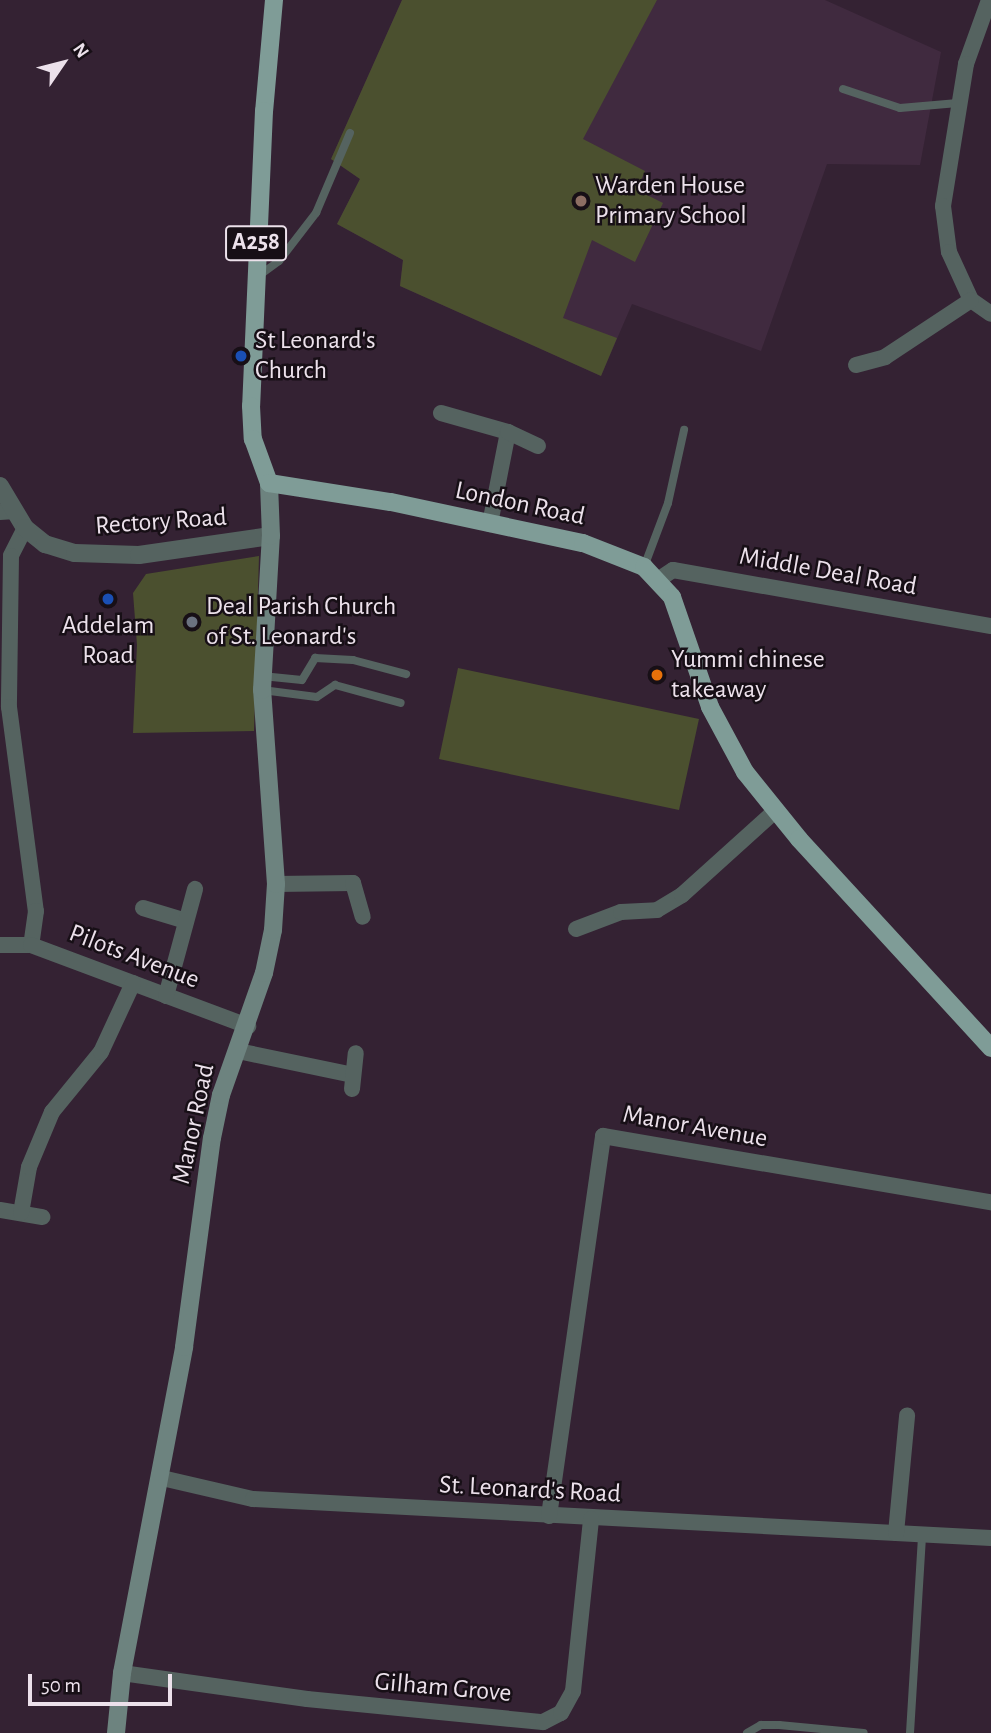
<!DOCTYPE html>
<html>
<head>
<meta charset="utf-8">
<style>
  body { margin:0 }
  #map { position:relative; width:991px; height:1733px; overflow:hidden; background:#342233; font-family:"Alegreya Sans",sans-serif }
  div>[style] { position:absolute }
  [style*='--x'] { left:calc(var(--x)*1px); top:calc(var(--y)*1px); width:calc(var(--w)*1px); rotate:calc(var(--a)*1deg) }
  .built>* { inset:0; background:#402a3f }
  .green>* { inset:0; background:#4b502f }
  .service>* { height:8px; margin:-4px; padding:0 4px; transform-origin:4px; border-radius:4px; background:#556360 }
  .minor>* { height:16px; margin:-8px; padding:0 8px; transform-origin:8px; border-radius:8px; background:#556360 }
  .tertiary>* { height:18px; margin:-9px; padding:0 9px; transform-origin:9px; border-radius:9px; background:#556360 }
  .secondary>* { height:18px; margin:-9px; padding:0 9px; transform-origin:9px; border-radius:9px; background:#6d837f }
  .primary>* { height:18px; margin:-9px; padding:0 9px; transform-origin:9px; border-radius:9px; background:#7f9c97 }
  .dots>* { width:19px; height:19px; translate:-50% -50%; box-sizing:border-box; border:4px solid #170f16; border-radius:50% }
  span { translate:-50% -50%; white-space:nowrap; text-align:center; line-height:1.15; -webkit-text-stroke:5px #170f16; paint-order:stroke }
  .shield-label span { padding:2px 5px; background:#170f16; border:2px solid; border-radius:5px; -webkit-text-stroke-width:0 }
  .shield-label { font-size:24px; color:#ece1eb; font-weight:700 }
  .poi-label { font-size:26px; color:#ece1eb }
  .left { translate:0 -50%; text-align:left }
  .street-label { font-size:26px; color:#ece1eb }
  .north { position:absolute; left:28px; top:28px; width:70px; height:70px; -webkit-text-stroke:5px #170f16; paint-order:stroke; rotate:55deg; font-size:19px; font-weight:700; line-height:28px; text-align:center; color:#ece1eb }
  .north::after { content:''; display:block; margin:auto; width:24px; height:32px; background:#ece1eb; clip-path:polygon(50% 0,100% 100%,50% 72%,0 100%) }
  .scale { position:absolute; left:28px; top:1674px; width:144px; height:32px; box-sizing:border-box; border:4px solid #ece1eb; border-top:0; padding-left:9px; font-size:21px; line-height:24px; white-space:nowrap; color:#ece1eb; -webkit-text-stroke:5px #170f16; paint-order:stroke }
</style>
</head>
<body>
<div id="map">
  <div class="built">
    <div style="clip-path:polygon(402px 0,825px 0,941px 52px,920px 165px,827px 164px,761px 351px,632px 304px,601px 376px,400px 286px,403px 260px,337px 224px,360px 179px,331px 159px)"></div>
  </div>
  <div class="green">
    <div style="clip-path:polygon(402px 0,657px 0,583px 139px,645px 171px,637px 190px,663px 203px,635px 262px,592px 240px,563px 318px,617px 338px,601px 376px,400px 286px,403px 260px,337px 224px,360px 179px,331px 159px)"></div>
    <div style="clip-path:polygon(259px 556px,254px 731px,133px 733px,137px 645px,133px 593px,146px 574px)"></div>
    <div style="clip-path:polygon(458px 668px,699px 719px,679px 810px,439px 759px)"></div>
  </div>
  <div class="service">
    <div style="--x:843;--y:89;--w:60;--a:18.4"></div>
    <div style="--x:900;--y:108;--w:58;--a:-4.9"></div>
    <div style="--x:257;--y:277;--w:27;--a:-36"></div>
    <div style="--x:279;--y:261;--w:61;--a:-52.4"></div>
    <div style="--x:316;--y:213;--w:87;--a:-67"></div>
    <div style="--x:644;--y:567;--w:68;--a:-69.4"></div>
    <div style="--x:668;--y:503;--w:75;--a:-77.6"></div>
    <div style="--x:262;--y:676;--w:40;--a:5.7"></div>
    <div style="--x:302;--y:680;--w:26;--a:-59"></div>
    <div style="--x:315;--y:658;--w:38;--a:3"></div>
    <div style="--x:353;--y:660;--w:55;--a:14.8"></div>
    <div style="--x:262;--y:690;--w:55;--a:7.3"></div>
    <div style="--x:317;--y:697;--w:22;--a:-34"></div>
    <div style="--x:335;--y:685;--w:68;--a:15.3"></div>
    <div style="--x:747;--y:1733;--w:16;--a:-30"></div>
    <div style="--x:761;--y:1725;--w:18;--a:0"></div>
    <div style="--x:779;--y:1725;--w:85;--a:5.4"></div>
    <div style="--x:910;--y:1733;--w:199;--a:-86.5"></div>
  </div>
  <div class="minor">
    <div style="--x:989;--y:0;--w:68;--a:109.8"></div>
    <div style="--x:966;--y:64;--w:144;--a:99.2"></div>
    <div style="--x:943;--y:206;--w:46;--a:82.6"></div>
    <div style="--x:949;--y:252;--w:53;--a:65.4"></div>
    <div style="--x:971;--y:300;--w:24;--a:35"></div>
    <div style="--x:856;--y:365;--w:30;--a:-15"></div>
    <div style="--x:885;--y:357;--w:103;--a:-33.5"></div>
    <div style="--x:441;--y:413;--w:70;--a:15.8"></div>
    <div style="--x:508;--y:432;--w:94;--a:101.1"></div>
    <div style="--x:508;--y:432;--w:33;--a:25"></div>
    <div style="--x:0;--y:512;--w:15;--a:-4"></div>
    <div style="--x:25;--y:528;--w:31;--a:117"></div>
    <div style="--x:11;--y:556;--w:151;--a:90.8"></div>
    <div style="--x:9;--y:707;--w:206;--a:82.5"></div>
    <div style="--x:36;--y:911;--w:34;--a:98"></div>
    <div style="--x:658;--y:580;--w:18;--a:-34"></div>
    <div style="--x:673;--y:570;--w:323;--a:10"></div>
    <div style="--x:276;--y:884;--w:77;--a:-0.7"></div>
    <div style="--x:353;--y:883;--w:35;--a:74"></div>
    <div style="--x:143;--y:908;--w:45;--a:16.8"></div>
    <div style="--x:576;--y:929;--w:48;--a:-20.7"></div>
    <div style="--x:621;--y:912;--w:36;--a:-3"></div>
    <div style="--x:657;--y:910;--w:29;--a:-31"></div>
    <div style="--x:682;--y:895;--w:125;--a:-42.1"></div>
    <div style="--x:0;--y:945;--w:31;--a:0"></div>
    <div style="--x:31;--y:945;--w:232;--a:20.5"></div>
    <div style="--x:166;--y:996;--w:111;--a:-74.8"></div>
    <div style="--x:238;--y:1051;--w:117;--a:11.8"></div>
    <div style="--x:352;--y:1089;--w:36;--a:-84"></div>
    <div style="--x:0;--y:1210;--w:43;--a:9.5"></div>
    <div style="--x:21;--y:1213;--w:47;--a:-80.1"></div>
    <div style="--x:29;--y:1167;--w:60;--a:-67.3"></div>
    <div style="--x:52;--y:1112;--w:77;--a:-50.8"></div>
    <div style="--x:101;--y:1052;--w:76;--a:-65.1"></div>
    <div style="--x:162;--y:1478;--w:93;--a:13"></div>
    <div style="--x:253;--y:1499;--w:739;--a:3.03"></div>
    <div style="--x:549;--y:1516;--w:384;--a:-81.9"></div>
    <div style="--x:603;--y:1136;--w:394;--a:9.7"></div>
    <div style="--x:896;--y:1533;--w:118;--a:-84.6"></div>
    <div style="--x:122;--y:1673;--w:187;--a:8"></div>
    <div style="--x:307;--y:1699;--w:237;--a:5.6"></div>
    <div style="--x:543;--y:1722;--w:20;--a:-27"></div>
    <div style="--x:561;--y:1713;--w:25;--a:-61"></div>
    <div style="--x:573;--y:1691;--w:173;--a:-84"></div>
  </div>
  <div class="tertiary">
    <div style="--x:0;--y:486;--w:49;--a:59.2"></div>
    <div style="--x:25;--y:528;--w:26;--a:39"></div>
    <div style="--x:45;--y:544;--w:31;--a:17"></div>
    <div style="--x:75;--y:553;--w:64;--a:1.8"></div>
    <div style="--x:139;--y:555;--w:133;--a:-8.2"></div>
  </div>
  <div class="secondary">
    <div style="--x:116;--y:1733;--w:60;--a:-84.3"></div>
    <div style="--x:122;--y:1673;--w:332;--a:-79.2"></div>
    <div style="--x:184;--y:1347;--w:211;--a:-82.4"></div>
    <div style="--x:212;--y:1138;--w:44;--a:-78.2"></div>
    <div style="--x:221;--y:1095;--w:129;--a:-70.6"></div>
    <div style="--x:264;--y:973;--w:44;--a:-78.2"></div>
    <div style="--x:273;--y:930;--w:46;--a:-86.3"></div>
    <div style="--x:276;--y:884;--w:195;--a:-94.1"></div>
    <div style="--x:262;--y:690;--w:154;--a:-86.7"></div>
    <div style="--x:271;--y:536;--w:53;--a:-92.2"></div>
  </div>
  <div class="primary">
    <div style="--x:274;--y:0;--w:111;--a:95.1"></div>
    <div style="--x:264;--y:111;--w:295;--a:92.5"></div>
    <div style="--x:251;--y:406;--w:33;--a:87"></div>
    <div style="--x:253;--y:439;--w:47;--a:70"></div>
    <div style="--x:269;--y:483;--w:123;--a:8.9"></div>
    <div style="--x:391;--y:502;--w:196;--a:12.1"></div>
    <div style="--x:583;--y:543;--w:66;--a:21.5"></div>
    <div style="--x:644;--y:567;--w:41;--a:47"></div>
    <div style="--x:672;--y:597;--w:116;--a:70.9"></div>
    <div style="--x:710;--y:707;--w:74;--a:61.7"></div>
    <div style="--x:745;--y:772;--w:86;--a:51.1"></div>
    <div style="--x:799;--y:839;--w:284;--a:47.4"></div>
  </div>
  <div class="dots">
    <div style="left:581px;top:201px;background:#8d6e63"></div>
    <div style="left:241px;top:356px;background:#1a4fb4"></div>
    <div style="left:108px;top:599px;background:#1a4fb4"></div>
    <div style="left:192px;top:622px;background:#6b7280"></div>
    <div style="left:657px;top:675px;background:#e8710a"></div>
  </div>
  <div class="shield-label">
    <span style="left:256px;top:243px">A258</span>
  </div>
  <div class="poi-label">
    <span class="left" style="left:595px;top:201px">Warden House<br>Primary School</span>
    <span class="left" style="left:255px;top:356px">St Leonard's<br>Church</span>
    <span class="left" style="left:206px;top:622px">Deal Parish Church<br>of St. Leonard's</span>
    <span style="left:108px;top:641px">Addelam<br>Road</span>
    <span class="left" style="left:671px;top:675px">Yummi chinese<br>takeaway</span>
  </div>
  <div class="street-label">
    <span style="left:520px;top:504px;rotate:12deg">London Road</span>
    <span style="left:161px;top:522px;rotate:-4deg">Rectory Road</span>
    <span style="left:828px;top:572px;rotate:10deg">Middle Deal Road</span>
    <span style="left:134px;top:957px;rotate:21deg">Pilots Avenue</span>
    <span style="left:194px;top:1124px;rotate:-78deg">Manor Road</span>
    <span style="left:695px;top:1127px;rotate:10deg">Manor Avenue</span>
    <span style="left:530px;top:1490px;rotate:3deg">St. Leonard's Road</span>
    <span style="left:443px;top:1688px;rotate:5deg">Gilham Grove</span>
  </div>
  <div class="north">N</div>
  <div class="scale">50 m</div>
</div>
</body>
</html>
